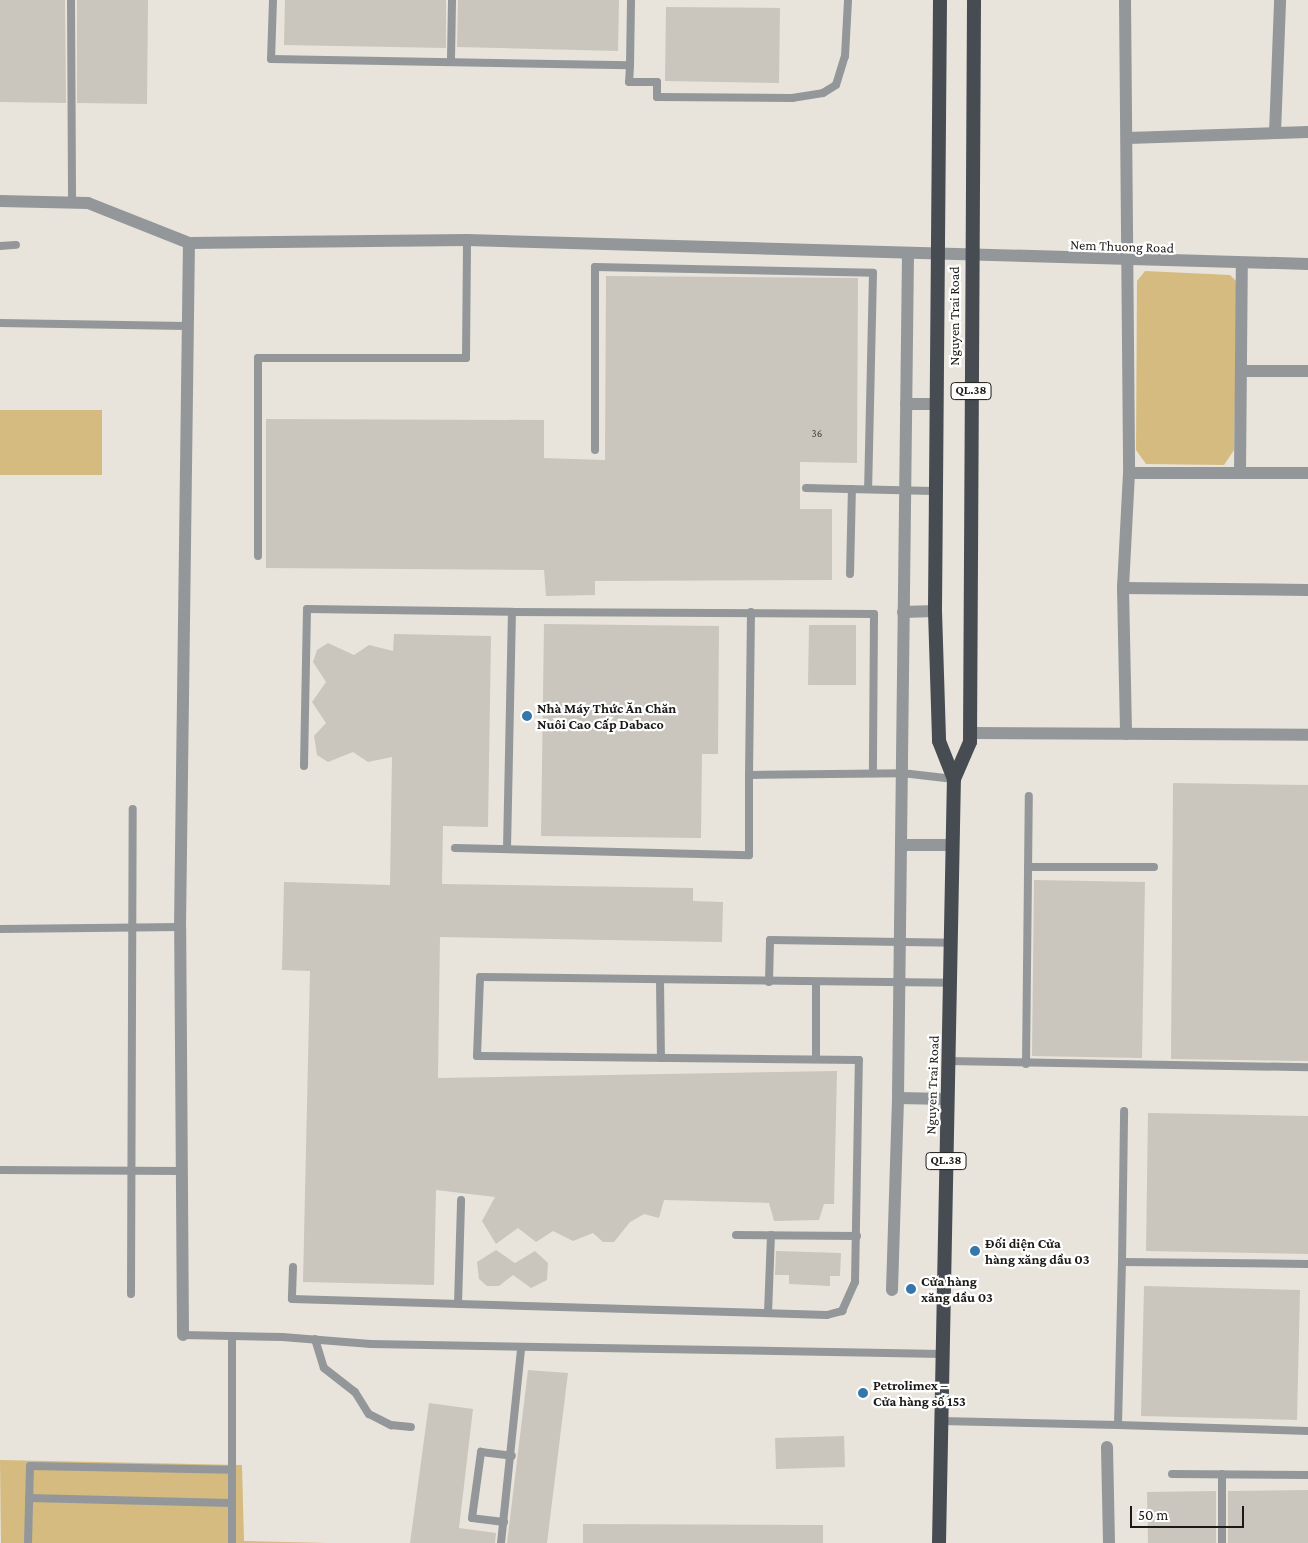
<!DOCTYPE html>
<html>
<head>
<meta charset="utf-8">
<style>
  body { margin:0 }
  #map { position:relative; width:1308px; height:1543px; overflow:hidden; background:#e8e4db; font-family:"Crimson Pro",serif }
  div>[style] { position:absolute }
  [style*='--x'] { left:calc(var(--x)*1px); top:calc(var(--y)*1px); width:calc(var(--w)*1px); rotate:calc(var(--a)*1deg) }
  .green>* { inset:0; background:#d5bb7f }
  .building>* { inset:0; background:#cac6bd }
  .service>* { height:8px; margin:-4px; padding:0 4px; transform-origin:4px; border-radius:4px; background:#93979a }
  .minor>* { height:12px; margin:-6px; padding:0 6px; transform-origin:6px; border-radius:6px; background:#93979a }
  .tertiary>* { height:12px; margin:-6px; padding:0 6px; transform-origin:6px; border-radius:6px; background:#93979a }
  .trunk>* { height:14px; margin:-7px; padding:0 7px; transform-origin:7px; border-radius:7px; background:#464c52 }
  .dots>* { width:14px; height:14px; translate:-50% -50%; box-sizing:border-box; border:2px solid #fff; border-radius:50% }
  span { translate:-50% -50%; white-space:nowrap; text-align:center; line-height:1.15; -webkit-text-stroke:4.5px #fff; paint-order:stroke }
  .number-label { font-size:11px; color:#474540 }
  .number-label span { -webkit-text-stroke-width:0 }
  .shield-label span { padding:1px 4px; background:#fff; border:1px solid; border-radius:4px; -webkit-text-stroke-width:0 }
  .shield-label { font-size:12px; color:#1b1a16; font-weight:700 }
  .street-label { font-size:14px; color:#1b1a16 }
  .poi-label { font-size:14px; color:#1b1a16; font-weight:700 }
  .left { translate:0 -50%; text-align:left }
  .scale { position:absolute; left:1130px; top:1506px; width:114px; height:22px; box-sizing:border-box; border:2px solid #1b1a16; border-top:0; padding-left:6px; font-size:15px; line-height:18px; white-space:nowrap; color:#1b1a16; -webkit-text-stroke:4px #fff; paint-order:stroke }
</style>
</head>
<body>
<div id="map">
  <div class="green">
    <div style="clip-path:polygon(1145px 271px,1230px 275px,1237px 282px,1234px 450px,1224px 465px,1146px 464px,1136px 450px,1137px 281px)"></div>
    <div style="clip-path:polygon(0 410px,102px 410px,102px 475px,0 475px)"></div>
    <div style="clip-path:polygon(0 1460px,242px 1465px,244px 1541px,329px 1543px,1px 1543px)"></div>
  </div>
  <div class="building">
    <div style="clip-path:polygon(0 0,65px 0,66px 103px,0 102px)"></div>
    <div style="clip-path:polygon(77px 0,148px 0,147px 104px,77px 103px)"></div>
    <div style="clip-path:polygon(285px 0,446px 0,446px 48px,284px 45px)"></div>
    <div style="clip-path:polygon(458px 0,619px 0,618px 51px,457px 47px)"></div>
    <div style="clip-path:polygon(666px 7px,780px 8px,779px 83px,665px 81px)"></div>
    <div style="clip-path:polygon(606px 276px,858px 278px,857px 463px,800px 462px,800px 509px,832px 509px,832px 580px,595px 581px,595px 595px,546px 596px,544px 570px,266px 568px,266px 419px,544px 420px,544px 458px,605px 460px)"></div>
    <div style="clip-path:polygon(544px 624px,719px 626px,718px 754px,702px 754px,701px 838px,541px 836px)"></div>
    <div style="clip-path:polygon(809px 625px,856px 625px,856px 685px,808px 685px)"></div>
    <div style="clip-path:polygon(394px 634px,491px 636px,488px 827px,443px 826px,442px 884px,693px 888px,693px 901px,723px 902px,722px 942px,440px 937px,438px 1078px,837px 1071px,834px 1204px,824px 1204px,819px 1220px,774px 1221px,769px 1203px,664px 1200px,659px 1218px,644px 1214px,630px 1222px,614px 1242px,603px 1242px,593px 1233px,573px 1241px,553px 1231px,536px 1242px,518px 1228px,496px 1244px,482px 1221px,495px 1197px,436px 1190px,434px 1285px,303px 1282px,310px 971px,282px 970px,284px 882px,390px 885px,392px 757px,368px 762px,353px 752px,328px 762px,317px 755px,314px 736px,326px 723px,312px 702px,326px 682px,313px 662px,317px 650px,328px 643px,354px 655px,369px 645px,393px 651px)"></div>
    <div style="clip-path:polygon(1173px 783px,1308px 785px,1308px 1061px,1171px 1059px)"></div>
    <div style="clip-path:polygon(1034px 880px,1145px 882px,1142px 1058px,1032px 1056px)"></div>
    <div style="clip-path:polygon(1148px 1113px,1308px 1116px,1308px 1254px,1146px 1251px)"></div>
    <div style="clip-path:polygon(496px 1250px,515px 1263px,535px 1251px,548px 1263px,547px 1280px,531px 1288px,513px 1275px,499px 1286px,487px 1286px,479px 1279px,477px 1262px)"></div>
    <div style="clip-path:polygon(776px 1251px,841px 1253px,840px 1276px,830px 1276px,830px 1286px,789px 1284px,789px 1275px,775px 1275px)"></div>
    <div style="clip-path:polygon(1144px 1286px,1300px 1290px,1297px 1420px,1141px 1416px)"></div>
    <div style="clip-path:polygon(528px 1370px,568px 1373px,547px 1543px,507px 1543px)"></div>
    <div style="clip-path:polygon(429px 1403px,473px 1409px,459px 1528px,496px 1533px,495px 1543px,410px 1543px)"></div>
    <div style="clip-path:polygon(844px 1436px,845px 1467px,776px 1469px,775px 1438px)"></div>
    <div style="clip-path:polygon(1308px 1490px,1308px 1543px,1228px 1543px,1228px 1491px)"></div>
    <div style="clip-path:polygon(1216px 1491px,1216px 1543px,1148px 1543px,1147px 1492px)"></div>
    <div style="clip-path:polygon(583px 1524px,823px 1525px,823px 1543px,583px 1543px)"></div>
  </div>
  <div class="service">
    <div style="--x:71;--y:0;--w:201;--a:89.7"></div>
    <div style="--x:273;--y:0;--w:59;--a:91.9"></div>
    <div style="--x:271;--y:59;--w:359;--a:1"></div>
    <div style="--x:630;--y:65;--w:17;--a:93"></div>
    <div style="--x:629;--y:82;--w:28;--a:0"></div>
    <div style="--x:657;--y:82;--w:15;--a:90"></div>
    <div style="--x:657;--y:97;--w:135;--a:0.4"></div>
    <div style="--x:792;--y:98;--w:31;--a:-9"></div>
    <div style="--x:823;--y:93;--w:15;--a:-32"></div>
    <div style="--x:836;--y:85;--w:30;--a:-73"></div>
    <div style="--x:845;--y:56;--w:56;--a:-86.9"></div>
    <div style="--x:451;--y:59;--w:59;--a:-89"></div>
    <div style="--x:630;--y:65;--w:65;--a:-89.1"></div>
    <div style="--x:0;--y:246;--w:16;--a:-4"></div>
    <div style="--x:0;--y:323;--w:186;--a:0.9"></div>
    <div style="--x:595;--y:450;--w:183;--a:-90"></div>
    <div style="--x:595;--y:267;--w:278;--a:1.2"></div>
    <div style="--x:873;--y:273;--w:216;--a:91.3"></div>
    <div style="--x:806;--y:488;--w:127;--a:1.4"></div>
    <div style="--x:258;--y:556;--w:198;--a:-90"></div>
    <div style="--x:258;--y:358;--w:208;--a:0"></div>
    <div style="--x:466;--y:358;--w:118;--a:-89.5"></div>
    <div style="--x:850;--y:574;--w:85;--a:-88.7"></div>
    <div style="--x:751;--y:612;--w:163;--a:90.7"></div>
    <div style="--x:749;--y:775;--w:153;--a:-0.7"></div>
    <div style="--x:902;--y:773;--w:52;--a:6.6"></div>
    <div style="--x:304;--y:766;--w:157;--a:-88.9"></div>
    <div style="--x:307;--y:609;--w:205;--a:0.8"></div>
    <div style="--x:455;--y:848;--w:294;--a:1.4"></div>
    <div style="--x:749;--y:855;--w:80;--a:-90"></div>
    <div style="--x:507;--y:849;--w:237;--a:-88.8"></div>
    <div style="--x:512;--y:612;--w:362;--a:0.3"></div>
    <div style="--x:874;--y:614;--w:159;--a:90.4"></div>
    <div style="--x:1028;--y:867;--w:126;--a:0"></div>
    <div style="--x:0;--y:929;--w:180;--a:-0.6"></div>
    <div style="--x:660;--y:980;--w:78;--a:89.3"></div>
    <div style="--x:769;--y:982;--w:42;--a:-88.6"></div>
    <div style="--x:770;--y:940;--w:183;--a:0.9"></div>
    <div style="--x:816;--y:983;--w:76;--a:90"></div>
    <div style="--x:948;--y:1061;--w:360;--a:1"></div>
    <div style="--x:1026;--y:1064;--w:268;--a:-89.4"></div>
    <div style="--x:0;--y:1170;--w:182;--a:0.3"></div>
    <div style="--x:736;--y:1235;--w:121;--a:0.5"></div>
    <div style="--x:1122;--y:1262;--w:151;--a:-89.2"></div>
    <div style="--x:293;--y:1267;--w:32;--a:92"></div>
    <div style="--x:292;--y:1299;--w:535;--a:1.71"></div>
    <div style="--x:827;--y:1315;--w:16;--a:-15"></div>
    <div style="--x:842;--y:1311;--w:32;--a:-66"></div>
    <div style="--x:855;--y:1282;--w:222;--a:-89"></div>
    <div style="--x:859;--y:1060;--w:382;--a:-179.4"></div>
    <div style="--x:477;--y:1056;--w:79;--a:-87.8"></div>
    <div style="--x:480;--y:977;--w:471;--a:0.7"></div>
    <div style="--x:131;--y:1294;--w:485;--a:-89.8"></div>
    <div style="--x:458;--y:1304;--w:104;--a:-88.3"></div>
    <div style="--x:768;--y:1313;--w:78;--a:-87.8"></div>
    <div style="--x:183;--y:1335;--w:99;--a:1.2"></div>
    <div style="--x:282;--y:1337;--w:89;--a:4.5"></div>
    <div style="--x:371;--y:1344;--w:571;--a:1"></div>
    <div style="--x:232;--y:1337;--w:206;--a:90"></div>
    <div style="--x:315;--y:1339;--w:30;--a:73"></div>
    <div style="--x:324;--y:1368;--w:39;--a:38"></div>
    <div style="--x:355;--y:1392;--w:26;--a:58"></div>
    <div style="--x:369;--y:1414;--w:25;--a:27"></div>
    <div style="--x:391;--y:1425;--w:20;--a:6"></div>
    <div style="--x:941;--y:1421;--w:177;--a:1.3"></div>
    <div style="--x:1118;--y:1425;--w:163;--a:-88.6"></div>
    <div style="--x:1122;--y:1262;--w:186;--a:0.6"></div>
    <div style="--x:1118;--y:1425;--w:190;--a:1.8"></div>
    <div style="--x:1172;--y:1474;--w:136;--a:0.4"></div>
    <div style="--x:1222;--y:1474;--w:69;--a:90"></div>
    <div style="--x:29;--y:1498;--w:202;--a:1.4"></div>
    <div style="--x:504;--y:1522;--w:32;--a:-173"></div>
    <div style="--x:472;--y:1518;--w:67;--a:-82.2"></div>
    <div style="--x:481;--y:1452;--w:31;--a:7"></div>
    <div style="--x:28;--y:1543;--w:77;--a:-88.5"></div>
    <div style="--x:30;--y:1466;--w:201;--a:1.1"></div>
    <div style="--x:501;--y:1543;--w:196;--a:-84.1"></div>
  </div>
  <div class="minor">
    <div style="--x:1125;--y:0;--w:473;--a:89.5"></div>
    <div style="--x:1129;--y:473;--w:115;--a:93"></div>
    <div style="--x:1123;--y:588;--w:146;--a:88.8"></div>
    <div style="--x:1275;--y:133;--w:133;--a:-87.8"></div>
    <div style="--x:1128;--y:138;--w:180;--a:-1.9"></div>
    <div style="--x:0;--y:201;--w:88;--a:1.3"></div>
    <div style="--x:88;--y:203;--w:109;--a:21.6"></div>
    <div style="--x:189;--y:243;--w:278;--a:-0.6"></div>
    <div style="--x:467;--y:240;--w:841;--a:1.63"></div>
    <div style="--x:908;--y:254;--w:844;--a:90.68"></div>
    <div style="--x:898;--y:1098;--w:49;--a:1.2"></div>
    <div style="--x:1242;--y:371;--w:66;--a:0"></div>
    <div style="--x:906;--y:404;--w:28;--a:0"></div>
    <div style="--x:1129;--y:473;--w:179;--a:0"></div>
    <div style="--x:1240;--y:473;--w:210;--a:-89.5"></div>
    <div style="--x:1123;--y:588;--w:185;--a:0.6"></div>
    <div style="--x:903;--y:612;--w:32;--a:-2"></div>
    <div style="--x:901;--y:845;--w:52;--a:0"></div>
    <div style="--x:892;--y:1290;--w:192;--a:-88.2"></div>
    <div style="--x:183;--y:1335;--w:408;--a:-90.4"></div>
    <div style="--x:180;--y:927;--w:684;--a:-89.25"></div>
    <div style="--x:1107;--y:1447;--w:96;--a:88.8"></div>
  </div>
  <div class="tertiary">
    <div style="--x:970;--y:733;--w:338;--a:0.3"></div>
  </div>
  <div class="trunk">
    <div style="--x:940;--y:0;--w:611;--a:90.47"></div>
    <div style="--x:935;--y:611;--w:130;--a:88.2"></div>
    <div style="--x:939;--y:741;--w:41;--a:68.5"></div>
    <div style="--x:939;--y:1543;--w:764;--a:-88.88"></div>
    <div style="--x:954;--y:779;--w:40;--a:-66.6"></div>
    <div style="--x:970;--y:742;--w:742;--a:-89.69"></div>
  </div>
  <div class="dots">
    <div style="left:527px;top:716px;background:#3577ad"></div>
    <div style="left:975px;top:1251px;background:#3577ad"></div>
    <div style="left:911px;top:1289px;background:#3577ad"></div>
    <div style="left:863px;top:1393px;background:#3577ad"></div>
  </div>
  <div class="number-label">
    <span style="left:817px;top:433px">36</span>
  </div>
  <div class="shield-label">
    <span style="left:971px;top:391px">QL.38</span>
    <span style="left:946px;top:1161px">QL.38</span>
  </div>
  <div class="street-label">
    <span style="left:1122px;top:246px;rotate:2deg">Nem Thuong Road</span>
    <span style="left:954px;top:316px;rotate:-90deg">Nguyen Trai Road</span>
    <span style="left:932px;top:1085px;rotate:-88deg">Nguyen Trai Road</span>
  </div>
  <div class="poi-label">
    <span class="left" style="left:537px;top:716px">Nhà Máy Thức Ăn Chăn<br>Nuôi Cao Cấp Dabaco</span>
    <span class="left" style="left:985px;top:1251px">Đối diện Cửa<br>hàng xăng dầu 03</span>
    <span class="left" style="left:921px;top:1289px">Cửa hàng<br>xăng dầu 03</span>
    <span class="left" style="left:873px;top:1393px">Petrolimex –<br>Cửa hàng số 153</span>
  </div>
  <div class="scale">50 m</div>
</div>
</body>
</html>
